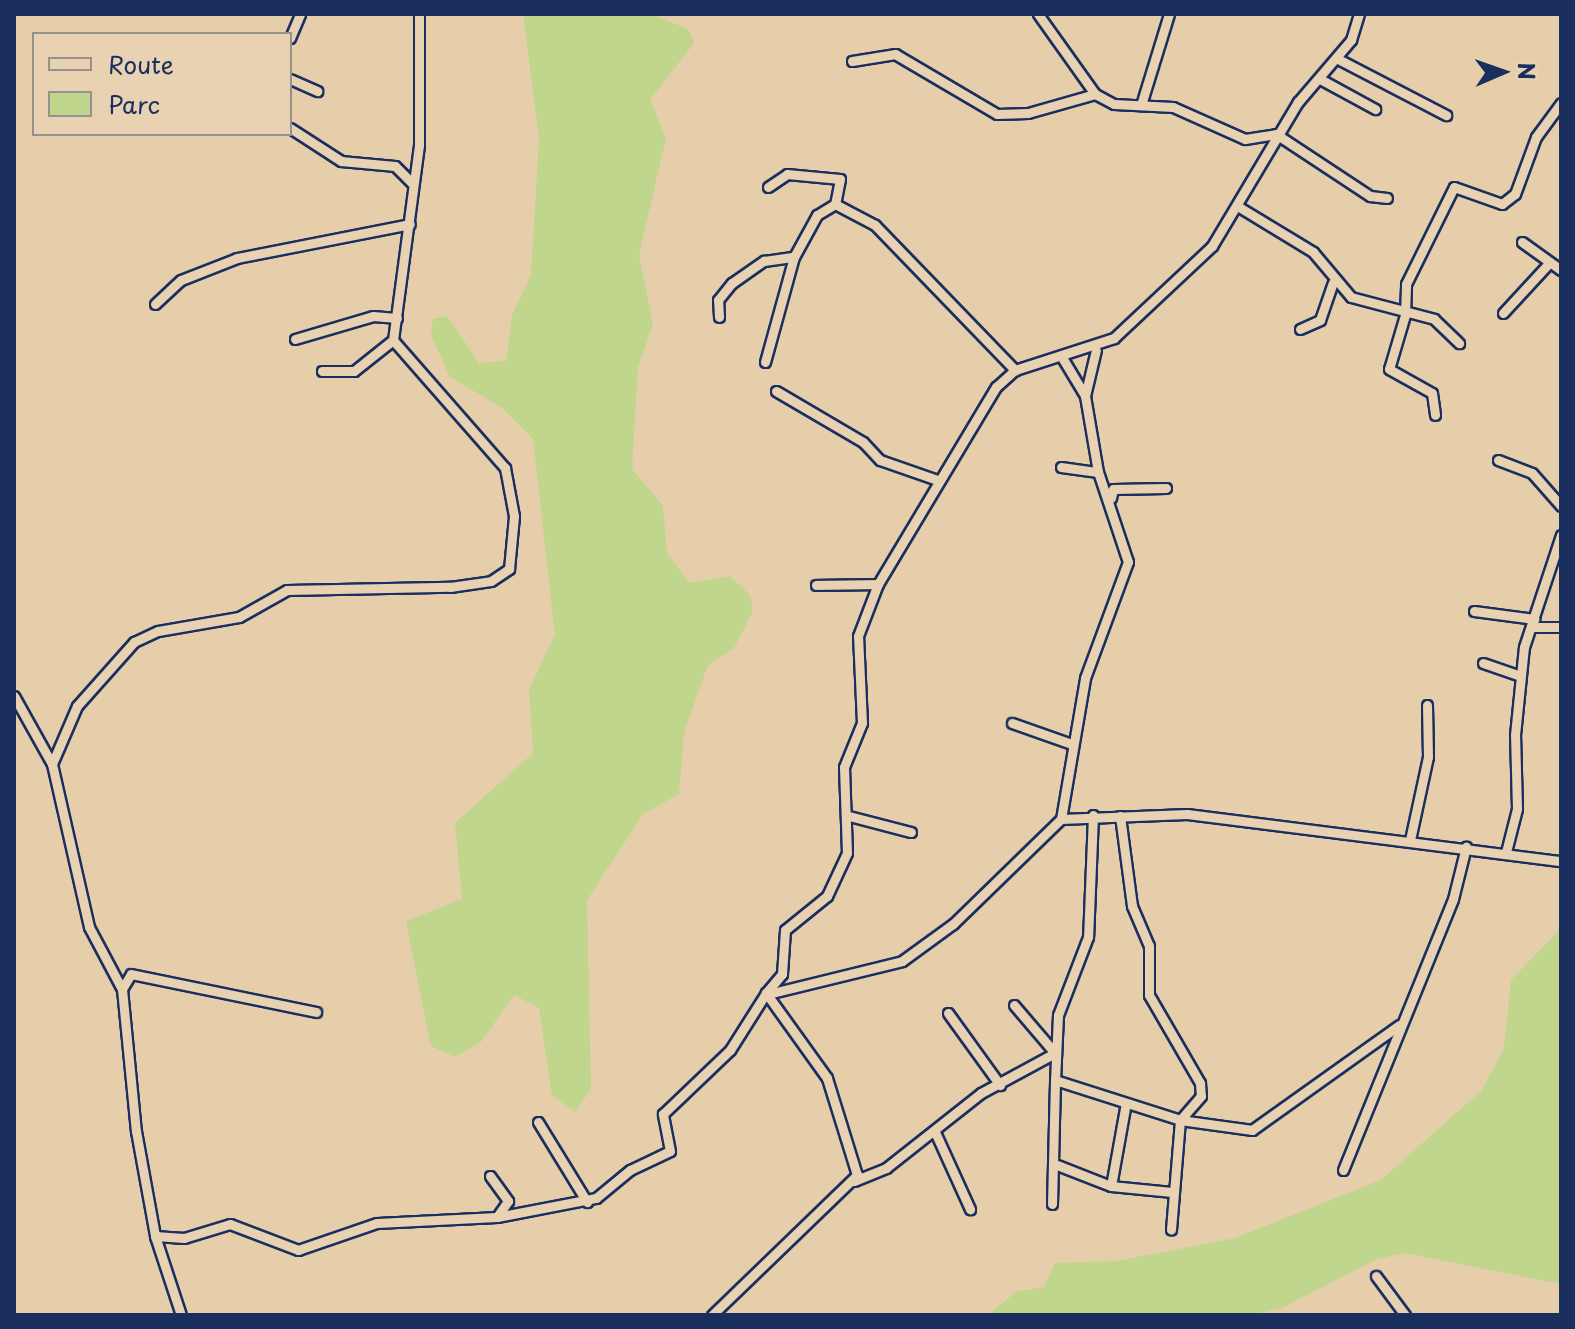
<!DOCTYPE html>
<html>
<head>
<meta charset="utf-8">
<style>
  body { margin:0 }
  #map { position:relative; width:1575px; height:1329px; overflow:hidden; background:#e6ceab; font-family:"Playpen Sans",sans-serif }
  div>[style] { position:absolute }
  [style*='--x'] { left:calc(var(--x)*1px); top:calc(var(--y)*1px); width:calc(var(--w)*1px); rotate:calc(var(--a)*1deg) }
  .green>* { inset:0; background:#bfd68c }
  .roads { filter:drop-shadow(2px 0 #1b2f5e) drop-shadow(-2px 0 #1b2f5e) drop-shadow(0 2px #1b2f5e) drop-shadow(0 -2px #1b2f5e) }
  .minor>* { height:9px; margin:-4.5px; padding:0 4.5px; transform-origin:4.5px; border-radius:4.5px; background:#e8d2b1 }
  span { translate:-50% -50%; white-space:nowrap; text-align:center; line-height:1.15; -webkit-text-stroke:6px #e8d2b1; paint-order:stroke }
  .frame { position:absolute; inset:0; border:16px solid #1b2f5e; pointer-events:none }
  .legend { position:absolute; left:32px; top:32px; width:260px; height:104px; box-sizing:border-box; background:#e8d2b1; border:2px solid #969190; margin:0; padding:10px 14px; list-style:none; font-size:24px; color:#1b2f5e }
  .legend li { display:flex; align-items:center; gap:16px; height:40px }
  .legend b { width:40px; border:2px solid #969190 }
  .north { position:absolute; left:1463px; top:32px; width:80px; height:80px; -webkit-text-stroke:6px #e8d2b1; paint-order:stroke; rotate:88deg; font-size:22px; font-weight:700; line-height:32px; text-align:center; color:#1b2f5e }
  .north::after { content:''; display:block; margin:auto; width:28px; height:36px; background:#1b2f5e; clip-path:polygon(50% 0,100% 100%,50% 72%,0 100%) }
</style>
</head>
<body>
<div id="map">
  <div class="green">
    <div style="clip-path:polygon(523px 14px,651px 14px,688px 29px,694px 43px,650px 100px,666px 138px,639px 255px,653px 324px,638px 367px,632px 469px,663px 506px,667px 553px,689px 583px,730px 576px,750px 595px,753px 611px,734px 648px,708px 665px,684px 733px,679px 794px,643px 814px,587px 900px,591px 1088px,576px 1112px,552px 1096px,539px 1008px,514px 995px,481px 1042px,455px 1057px,431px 1046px,406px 921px,462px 899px,455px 823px,533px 753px,529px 689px,555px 635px,533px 439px,501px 407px,450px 377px,431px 335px,433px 319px,447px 316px,479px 363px,506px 361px,512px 315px,531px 275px,539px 139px)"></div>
    <div style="clip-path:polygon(1561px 928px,1561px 1284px,1405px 1253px,1377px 1259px,1282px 1308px,1252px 1315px,988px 1315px,1016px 1292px,1044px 1287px,1055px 1263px,1116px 1261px,1235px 1238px,1381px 1180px,1482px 1090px,1504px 1048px,1511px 980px)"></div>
  </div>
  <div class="roads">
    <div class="minor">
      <div style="--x:1038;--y:14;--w:98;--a:54.5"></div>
      <div style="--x:1095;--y:94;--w:21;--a:28"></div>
      <div style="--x:1114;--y:104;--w:59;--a:2.9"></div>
      <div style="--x:1173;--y:107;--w:79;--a:24"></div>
      <div style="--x:1245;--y:139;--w:31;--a:-9"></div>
      <div style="--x:1276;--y:134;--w:113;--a:33.4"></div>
      <div style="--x:1370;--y:196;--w:17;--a:7"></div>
      <div style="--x:290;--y:38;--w:26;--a:-67"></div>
      <div style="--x:1338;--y:59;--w:122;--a:27.4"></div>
      <div style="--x:852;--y:61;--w:44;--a:-9.2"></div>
      <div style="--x:895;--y:54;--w:118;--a:30.5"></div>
      <div style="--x:997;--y:114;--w:31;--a:-2"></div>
      <div style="--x:1028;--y:113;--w:70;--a:-15.8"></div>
      <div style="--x:290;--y:79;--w:30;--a:24"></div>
      <div style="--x:1320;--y:79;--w:63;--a:28.6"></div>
      <div style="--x:1141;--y:105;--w:95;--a:-72.9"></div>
      <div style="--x:290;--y:128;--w:61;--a:32.9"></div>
      <div style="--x:341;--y:161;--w:54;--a:5.3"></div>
      <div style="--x:395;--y:166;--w:24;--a:45"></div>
      <div style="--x:768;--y:187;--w:23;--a:-34"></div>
      <div style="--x:787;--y:174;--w:53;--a:5.4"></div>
      <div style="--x:840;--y:179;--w:25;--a:101"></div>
      <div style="--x:1239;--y:207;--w:87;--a:31.3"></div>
      <div style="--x:1313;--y:252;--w:59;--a:49.8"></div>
      <div style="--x:1351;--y:297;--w:86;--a:14.8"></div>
      <div style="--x:1434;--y:319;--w:35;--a:44"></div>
      <div style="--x:1522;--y:242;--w:48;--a:35.7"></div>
      <div style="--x:155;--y:304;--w:35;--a:-43"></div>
      <div style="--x:181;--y:280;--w:60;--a:-21.4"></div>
      <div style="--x:237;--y:258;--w:176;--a:-11.1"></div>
      <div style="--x:1503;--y:313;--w:69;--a:-47.3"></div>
      <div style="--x:1405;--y:315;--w:31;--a:-88"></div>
      <div style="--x:1406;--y:284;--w:108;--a:-63.7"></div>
      <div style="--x:1454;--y:187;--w:51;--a:19.5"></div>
      <div style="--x:1502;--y:204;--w:16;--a:-38"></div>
      <div style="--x:1515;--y:194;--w:61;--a:-69.8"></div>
      <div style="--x:1536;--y:137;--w:42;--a:-53.7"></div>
      <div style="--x:1405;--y:315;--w:56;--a:106.5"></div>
      <div style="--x:1389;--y:369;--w:49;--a:29.2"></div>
      <div style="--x:1432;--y:393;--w:22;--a:82"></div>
      <div style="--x:719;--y:317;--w:17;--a:-93"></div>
      <div style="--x:718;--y:300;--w:22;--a:-51"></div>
      <div style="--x:732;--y:283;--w:39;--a:-35"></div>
      <div style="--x:764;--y:261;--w:30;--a:-8"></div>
      <div style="--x:794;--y:257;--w:48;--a:-61.3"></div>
      <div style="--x:817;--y:215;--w:21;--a:-31"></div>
      <div style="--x:835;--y:204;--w:45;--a:27.7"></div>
      <div style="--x:875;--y:225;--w:202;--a:46"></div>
      <div style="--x:1300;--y:329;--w:22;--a:-24"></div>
      <div style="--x:1320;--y:320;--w:39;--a:-71"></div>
      <div style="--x:295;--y:339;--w:81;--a:-16.4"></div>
      <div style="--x:373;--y:316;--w:24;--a:5"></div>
      <div style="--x:1063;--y:359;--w:41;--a:59"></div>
      <div style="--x:765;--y:362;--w:109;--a:-74.6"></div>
      <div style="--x:322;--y:371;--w:32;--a:0"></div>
      <div style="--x:354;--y:371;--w:50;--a:-38.5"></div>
      <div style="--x:776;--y:391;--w:101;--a:30.4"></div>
      <div style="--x:863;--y:442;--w:25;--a:47"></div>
      <div style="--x:880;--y:460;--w:60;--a:19.3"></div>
      <div style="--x:1498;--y:460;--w:36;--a:21"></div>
      <div style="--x:1532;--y:473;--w:44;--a:48.7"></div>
      <div style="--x:1061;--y:467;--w:37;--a:8"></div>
      <div style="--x:1111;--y:498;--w:9;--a:-77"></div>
      <div style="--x:1113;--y:489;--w:53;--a:-1.1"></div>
      <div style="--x:816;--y:585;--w:62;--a:-0.9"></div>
      <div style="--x:1474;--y:611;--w:61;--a:7.6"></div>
      <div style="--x:1533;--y:627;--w:28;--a:0"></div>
      <div style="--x:1483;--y:663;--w:39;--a:19"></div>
      <div style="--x:14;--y:696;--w:78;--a:60.8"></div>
      <div style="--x:52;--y:764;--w:167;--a:77.2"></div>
      <div style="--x:89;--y:927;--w:70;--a:62"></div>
      <div style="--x:122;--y:989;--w:143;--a:84.4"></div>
      <div style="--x:136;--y:1131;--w:107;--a:79.7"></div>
      <div style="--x:155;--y:1236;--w:83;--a:71.8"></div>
      <div style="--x:1012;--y:723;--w:64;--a:19.3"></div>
      <div style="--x:52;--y:764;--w:63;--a:-66.7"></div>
      <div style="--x:77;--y:706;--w:86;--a:-48.3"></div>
      <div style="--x:134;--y:642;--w:26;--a:-25"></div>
      <div style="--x:158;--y:631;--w:82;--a:-9.8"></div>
      <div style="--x:239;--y:617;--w:55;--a:-29.4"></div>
      <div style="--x:287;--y:590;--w:163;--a:-1.1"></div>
      <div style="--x:450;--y:587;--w:41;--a:-8.3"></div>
      <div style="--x:491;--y:581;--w:22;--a:-34"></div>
      <div style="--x:509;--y:569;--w:53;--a:-84.6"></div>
      <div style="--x:514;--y:516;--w:49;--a:-100.6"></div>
      <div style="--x:505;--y:468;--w:170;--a:-131.2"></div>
      <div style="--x:393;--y:340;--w:197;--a:-82.4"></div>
      <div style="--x:419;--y:145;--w:131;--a:-90"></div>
      <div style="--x:1093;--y:815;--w:122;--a:92.3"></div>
      <div style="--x:1088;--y:937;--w:84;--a:111"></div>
      <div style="--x:1058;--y:1015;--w:65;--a:92.6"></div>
      <div style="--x:1055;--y:1080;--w:131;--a:17.7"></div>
      <div style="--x:1180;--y:1120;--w:73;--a:7.9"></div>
      <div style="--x:1252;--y:1130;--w:181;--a:-35.5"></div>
      <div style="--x:849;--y:816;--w:64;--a:14.5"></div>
      <div style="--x:1120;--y:816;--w:91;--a:82.4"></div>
      <div style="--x:1132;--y:906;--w:43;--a:67"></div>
      <div style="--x:1149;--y:946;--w:49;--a:90"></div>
      <div style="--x:1149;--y:995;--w:102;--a:59.9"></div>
      <div style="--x:1200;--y:1083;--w:13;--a:86"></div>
      <div style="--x:1201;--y:1096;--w:32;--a:131"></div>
      <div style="--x:1180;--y:1120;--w:110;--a:94.7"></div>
      <div style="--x:1061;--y:819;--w:126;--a:-2.3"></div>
      <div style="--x:1187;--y:814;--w:377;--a:7.2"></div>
      <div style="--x:1410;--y:840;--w:85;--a:-77.8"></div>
      <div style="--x:1428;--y:757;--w:52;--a:-91.1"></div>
      <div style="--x:1506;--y:852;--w:44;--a:-75.7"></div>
      <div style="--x:1517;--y:809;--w:74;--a:-91.5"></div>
      <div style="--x:1515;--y:735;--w:88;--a:-84.2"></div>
      <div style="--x:1524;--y:647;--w:118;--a:-71.7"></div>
      <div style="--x:122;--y:989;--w:17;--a:-59"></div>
      <div style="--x:131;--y:974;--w:189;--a:11.6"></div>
      <div style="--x:772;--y:993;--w:134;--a:-13.8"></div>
      <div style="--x:902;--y:961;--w:63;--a:-36"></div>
      <div style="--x:953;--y:924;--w:151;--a:-44.2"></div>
      <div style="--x:1061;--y:819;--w:143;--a:-80.3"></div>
      <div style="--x:1085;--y:678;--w:124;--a:-69.7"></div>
      <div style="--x:1128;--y:562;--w:95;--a:-108.4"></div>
      <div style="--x:1098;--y:472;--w:77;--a:-99.7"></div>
      <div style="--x:1085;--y:396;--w:47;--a:-76.6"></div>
      <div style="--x:948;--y:1013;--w:89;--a:54.2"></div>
      <div style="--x:538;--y:1122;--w:94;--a:58.5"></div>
      <div style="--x:935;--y:1132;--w:85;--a:65.6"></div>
      <div style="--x:1057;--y:1165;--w:58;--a:21.3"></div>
      <div style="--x:1111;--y:1186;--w:84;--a:-79.8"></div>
      <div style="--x:1343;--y:1170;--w:292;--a:-67.9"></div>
      <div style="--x:1453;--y:899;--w:54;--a:-76"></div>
      <div style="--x:490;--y:1176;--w:31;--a:54"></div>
      <div style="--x:508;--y:1201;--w:19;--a:125"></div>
      <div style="--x:854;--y:1181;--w:35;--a:-22"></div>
      <div style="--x:886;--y:1168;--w:121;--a:-38.3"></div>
      <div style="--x:981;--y:1093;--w:84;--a:-28.4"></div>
      <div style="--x:1055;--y:1053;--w:63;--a:-130.5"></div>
      <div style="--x:1111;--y:1186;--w:61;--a:5.6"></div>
      <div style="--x:1052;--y:1204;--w:124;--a:-88.6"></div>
      <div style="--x:155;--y:1236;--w:29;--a:4"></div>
      <div style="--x:184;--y:1238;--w:48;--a:-16.9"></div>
      <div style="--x:230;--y:1224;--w:73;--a:20.9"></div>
      <div style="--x:298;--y:1250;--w:83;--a:-18.9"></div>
      <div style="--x:377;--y:1223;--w:120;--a:-2.9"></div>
      <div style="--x:497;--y:1217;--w:101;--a:-10.9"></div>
      <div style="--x:596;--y:1198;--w:44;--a:-39.5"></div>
      <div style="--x:630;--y:1170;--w:44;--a:-25.4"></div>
      <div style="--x:670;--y:1151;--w:38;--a:-101"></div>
      <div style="--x:663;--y:1114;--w:93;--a:-43.7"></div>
      <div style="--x:730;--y:1050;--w:67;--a:-57.7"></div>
      <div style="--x:1376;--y:1276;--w:49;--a:53.4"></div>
      <div style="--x:712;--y:1315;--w:202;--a:-44"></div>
      <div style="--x:857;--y:1175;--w:102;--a:-107.2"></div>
      <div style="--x:827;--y:1078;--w:105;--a:-125.7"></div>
      <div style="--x:766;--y:993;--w:25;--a:-50"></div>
      <div style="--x:782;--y:974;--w:44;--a:-86.1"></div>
      <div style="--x:785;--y:930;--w:54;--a:-39"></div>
      <div style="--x:827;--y:896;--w:47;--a:-65.1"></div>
      <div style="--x:847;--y:853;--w:86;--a:-92"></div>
      <div style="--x:844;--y:767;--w:48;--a:-67.8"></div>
      <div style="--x:862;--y:723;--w:87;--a:-92.6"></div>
      <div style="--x:858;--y:636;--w:56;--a:-69"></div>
      <div style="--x:878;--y:584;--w:230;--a:-59.1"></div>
      <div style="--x:996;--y:387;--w:25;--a:-42"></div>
      <div style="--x:1015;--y:370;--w:104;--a:-17.9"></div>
      <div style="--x:1114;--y:338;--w:134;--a:-43.2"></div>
      <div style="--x:1212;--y:246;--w:168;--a:-59.2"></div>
      <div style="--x:1298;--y:102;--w:82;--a:-49.5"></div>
      <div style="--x:1351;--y:40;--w:27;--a:-73"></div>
    </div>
  </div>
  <div class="frame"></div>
  <ul class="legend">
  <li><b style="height:10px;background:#e8d2b1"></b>Route</li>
  <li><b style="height:22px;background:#bfd68c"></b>Parc</li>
  </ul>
  <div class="north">N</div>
</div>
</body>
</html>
